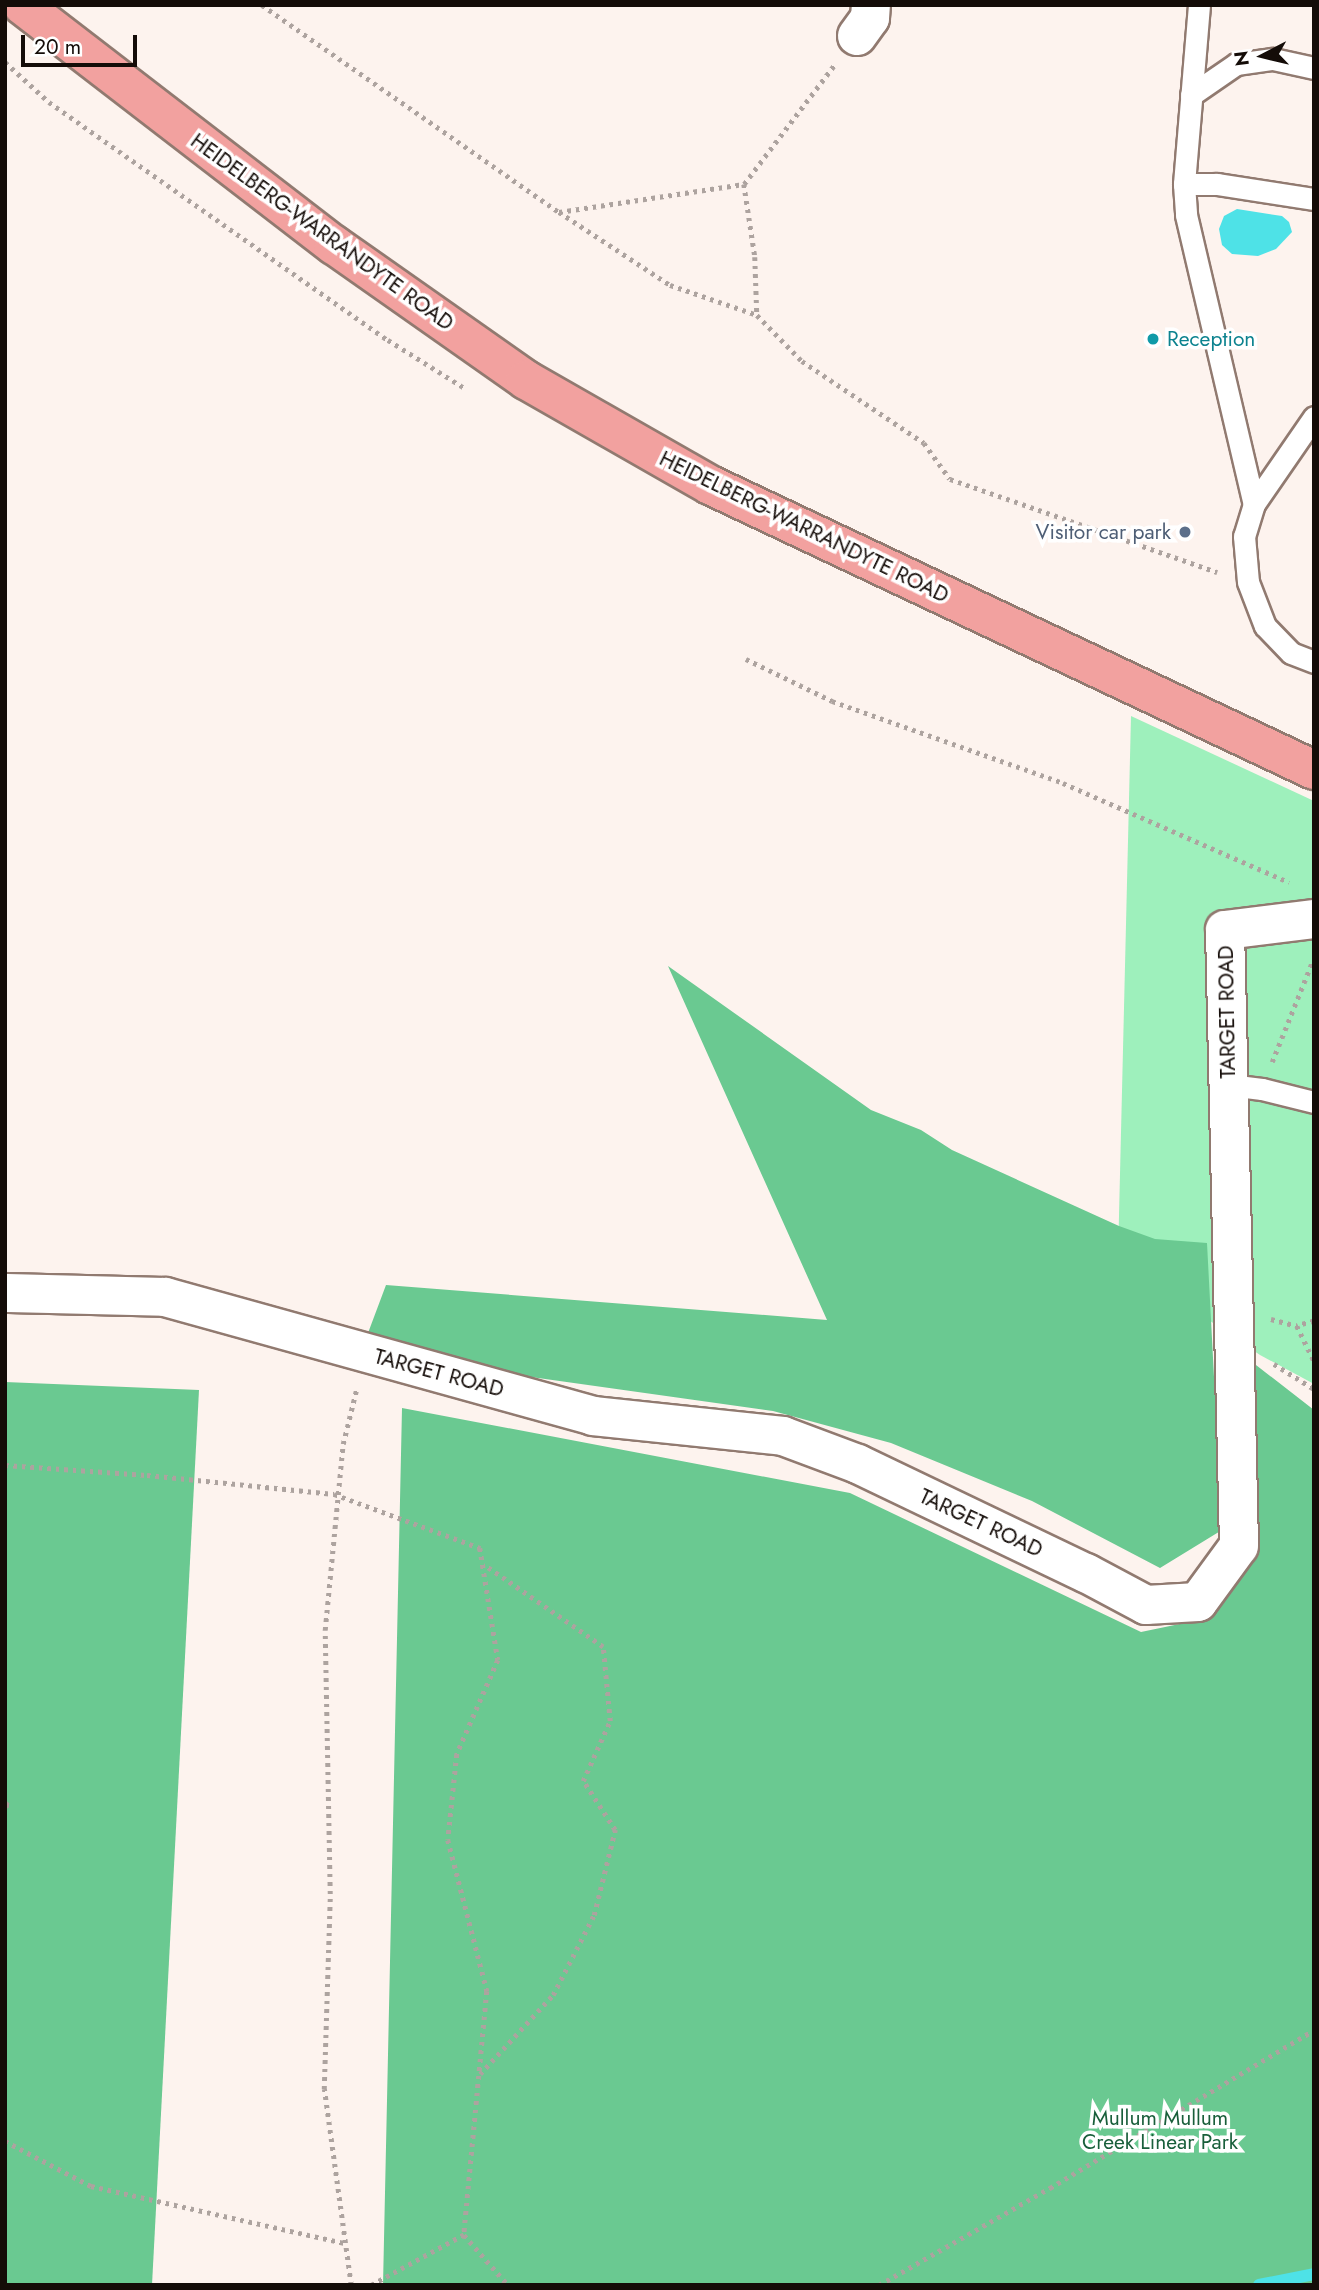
<!DOCTYPE html>
<html>
<head>
<meta charset="utf-8">
<style>
  body { margin:0 }
  #map { position:relative; width:1319px; height:2290px; overflow:hidden; background:#fdf3ee; font-family:Jost,sans-serif }
  div>[style] { position:absolute }
  [style*='--x'] { left:calc(var(--x)*1px); top:calc(var(--y)*1px); width:calc(var(--w)*1px); rotate:calc(var(--a)*1deg) }
  .green>* { inset:0; background:#9ef0bc }
  .forest>* { inset:0; background:#6ac991 }
  .water>* { inset:0; background:#4ee2e7 }
  .stream>* { height:12px; margin:-6px; padding:0 6px; transform-origin:6px; border-radius:6px; background:#4ee2e7 }
  .path>* { height:4.5px; margin-top:-2.25px; transform-origin:0; background:repeating-linear-gradient(90deg,#ada39f 0 3.5px,transparent 0 8.5px) }
  .roads { filter:drop-shadow(2px 0 #917a70) drop-shadow(-2px 0 #917a70) drop-shadow(0 2px #917a70) drop-shadow(0 -2px #917a70) }
  .service>* { height:21px; margin:-10.5px; padding:0 10.5px; transform-origin:10.5px; border-radius:10.5px; background:#fff }
  .minor>* { height:38px; margin:-19px; padding:0 19px; transform-origin:19px; border-radius:19px; background:#fff }
  .primary>* { height:38px; margin:-19px; padding:0 19px; transform-origin:19px; border-radius:19px; background:#f2a19f }
  .dots>* { width:19px; height:19px; translate:-50% -50%; box-sizing:border-box; border:4px solid #fff; border-radius:50% }
  span { translate:-50% -50%; white-space:nowrap; text-align:center; line-height:1.15; -webkit-text-stroke:7px #fff; paint-order:stroke }
  .street-label { font-size:21px; color:#140c08 }
  .culture-label { font-size:21px; color:#0d838f }
  .left { translate:0 -50%; text-align:left }
  .service-label { font-size:21px; color:#4e5e75 }
  .right { translate:-100% -50%; text-align:right }
  .park-label { font-size:21px; color:#195f3b }
  .frame { position:absolute; inset:0; border:7px solid #140c08; pointer-events:none }
  .north { position:absolute; left:1228px; top:21px; width:70px; height:70px; -webkit-text-stroke:5px #fff; paint-order:stroke; rotate:263deg; font-size:19px; font-weight:700; line-height:28px; text-align:center; color:#140c08 }
  .north::after { content:''; display:block; margin:auto; width:24px; height:32px; background:#140c08; clip-path:polygon(50% 0,100% 100%,50% 72%,0 100%) }
  .scale { position:absolute; left:21px; top:35px; width:116px; height:32px; box-sizing:border-box; border:4px solid #140c08; border-top:0; padding-left:9px; font-size:21px; line-height:24px; white-space:nowrap; color:#140c08; -webkit-text-stroke:5px #fff; paint-order:stroke }
</style>
</head>
<body>
<div id="map">
  <div class="green">
    <div style="clip-path:polygon(1131px 716px,1314px 801px,1314px 1384px,1260px 1355px,1118px 1258px)"></div>
  </div>
  <div class="forest">
    <div style="clip-path:polygon(668px 966px,871px 1110px,921px 1130px,952px 1150px,1119px 1226px,1155px 1239px,1207px 1243px,1222px 1530px,1160px 1568px,1032px 1501px,891px 1443px,773px 1411px,502px 1373px,368px 1333px,386px 1285px,827px 1320px)"></div>
    <div style="clip-path:polygon(1247px 1358px,1314px 1410px,1314px 2285px,383px 2285px,402px 1408px,850px 1493px,1141px 1632px,1194px 1621px,1251px 1553px)"></div>
    <div style="clip-path:polygon(5px 1382px,199px 1390px,152px 2285px,5px 2285px)"></div>
  </div>
  <div class="water">
    <div style="clip-path:polygon(1237px 209px,1282px 216px,1289px 222px,1292px 232px,1276px 249px,1258px 256px,1232px 254px,1222px 245px,1219px 229px,1224px 216px)"></div>
  </div>
  <div class="stream">
    <div style="--x:1259;--y:2285;--w:56;--a:-11.3"></div>
  </div>
  <div class="path">
    <div style="--x:262;--y:5;--w:362;--a:34.9"></div>
    <div style="--x:559;--y:212;--w:133;--a:33.3"></div>
    <div style="--x:670;--y:285;--w:92;--a:19"></div>
    <div style="--x:757;--y:315;--w:64;--a:45.6"></div>
    <div style="--x:802;--y:361;--w:147;--a:33.9"></div>
    <div style="--x:924;--y:443;--w:44;--a:54.2"></div>
    <div style="--x:950;--y:479;--w:283;--a:19.2"></div>
    <div style="--x:5;--y:62;--w:59;--a:42.3"></div>
    <div style="--x:49;--y:102;--w:414;--a:35.1"></div>
    <div style="--x:388;--y:340;--w:89;--a:32.1"></div>
    <div style="--x:744;--y:184;--w:74;--a:81.4"></div>
    <div style="--x:755;--y:257;--w:58;--a:88"></div>
    <div style="--x:559;--y:212;--w:187;--a:-8.6"></div>
    <div style="--x:744;--y:184;--w:151;--a:-52.8"></div>
    <div style="--x:746;--y:659;--w:96;--a:26"></div>
    <div style="--x:832;--y:701;--w:245;--a:19.5"></div>
    <div style="--x:1063;--y:783;--w:247;--a:23.7"></div>
    <div style="--x:1272;--y:1062;--w:110;--a:-68.1"></div>
    <div style="--x:1271;--y:1319;--w:27;--a:15"></div>
    <div style="--x:1314;--y:1321;--w:18;--a:164"></div>
    <div style="--x:1297;--y:1326;--w:39;--a:64"></div>
    <div style="--x:1274;--y:1364;--w:47;--a:32"></div>
    <div style="--x:5;--y:1465;--w:142;--a:4"></div>
    <div style="--x:147;--y:1475;--w:188;--a:5.8"></div>
    <div style="--x:334;--y:1494;--w:156;--a:20.3"></div>
    <div style="--x:480;--y:1548;--w:113;--a:80.9"></div>
    <div style="--x:498;--y:1660;--w:103;--a:113.6"></div>
    <div style="--x:457;--y:1754;--w:86;--a:96"></div>
    <div style="--x:448;--y:1840;--w:156;--a:75.5"></div>
    <div style="--x:487;--y:1991;--w:245;--a:95.4"></div>
    <div style="--x:464;--y:2235;--w:105;--a:151.5"></div>
    <div style="--x:5;--y:1802;--w:6;--a:45"></div>
    <div style="--x:9;--y:1806;--w:4;--a:-166"></div>
    <div style="--x:480;--y:2074;--w:108;--a:-47.3"></div>
    <div style="--x:553;--y:1995;--w:90;--a:-62.9"></div>
    <div style="--x:594;--y:1915;--w:88;--a:-76.1"></div>
    <div style="--x:615;--y:1830;--w:59;--a:-123.1"></div>
    <div style="--x:583;--y:1781;--w:66;--a:-65.8"></div>
    <div style="--x:610;--y:1721;--w:74;--a:-95.4"></div>
    <div style="--x:603;--y:1647;--w:145;--a:-145.4"></div>
    <div style="--x:5;--y:2141;--w:97;--a:27.6"></div>
    <div style="--x:91;--y:2186;--w:259;--a:12.7"></div>
    <div style="--x:464;--y:2235;--w:67;--a:48.7"></div>
    <div style="--x:351;--y:2285;--w:198;--a:-97.8"></div>
    <div style="--x:324;--y:2089;--w:195;--a:-88.2"></div>
    <div style="--x:330;--y:1894;--w:264;--a:-91.1"></div>
    <div style="--x:325;--y:1630;--w:187;--a:-84.5"></div>
    <div style="--x:343;--y:1444;--w:55;--a:-76.2"></div>
    <div style="--x:879;--y:2285;--w:197;--a:-29.6"></div>
    <div style="--x:1050;--y:2188;--w:308;--a:-30.9"></div>
  </div>
  <div class="roads">
    <div class="service">
      <div style="--x:1199;--y:5;--w:180;--a:94.8"></div>
      <div style="--x:1184;--y:184;--w:31;--a:86"></div>
      <div style="--x:1186;--y:215;--w:297;--a:76.8"></div>
      <div style="--x:1191;--y:95;--w:55;--a:-34.6"></div>
      <div style="--x:1236;--y:64;--w:37;--a:-8"></div>
      <div style="--x:1273;--y:59;--w:42;--a:12.4"></div>
      <div style="--x:1184;--y:184;--w:33;--a:0"></div>
      <div style="--x:1217;--y:184;--w:98;--a:8.8"></div>
      <div style="--x:1314;--y:417;--w:106;--a:124.6"></div>
      <div style="--x:1254;--y:504;--w:34;--a:107"></div>
      <div style="--x:1244;--y:536;--w:46;--a:85"></div>
      <div style="--x:1248;--y:582;--w:47;--a:68.9"></div>
      <div style="--x:1265;--y:626;--w:37;--a:46"></div>
      <div style="--x:1291;--y:653;--w:25;--a:21"></div>
      <div style="--x:1229;--y:1085;--w:33;--a:7"></div>
      <div style="--x:1262;--y:1089;--w:54;--a:14"></div>
    </div>
    <div class="minor">
      <div style="--x:857;--y:36;--w:22;--a:-54"></div>
      <div style="--x:870;--y:18;--w:13;--a:-86"></div>
      <div style="--x:5;--y:1293;--w:160;--a:1.4"></div>
      <div style="--x:165;--y:1297;--w:444;--a:15.5"></div>
      <div style="--x:593;--y:1416;--w:191;--a:6"></div>
      <div style="--x:783;--y:1436;--w:80;--a:20.5"></div>
      <div style="--x:858;--y:1464;--w:253;--a:25.6"></div>
      <div style="--x:1086;--y:1573;--w:68;--a:28.1"></div>
      <div style="--x:1146;--y:1605;--w:52;--a:-3.3"></div>
      <div style="--x:1198;--y:1602;--w:69;--a:-53.8"></div>
      <div style="--x:1239;--y:1546;--w:616;--a:-91.3"></div>
      <div style="--x:1225;--y:930;--w:90;--a:-7"></div>
    </div>
    <div class="primary">
      <div style="--x:22;--y:5;--w:394;--a:37.6"></div>
      <div style="--x:334;--y:245;--w:235;--a:35.1"></div>
      <div style="--x:526;--y:380;--w:212;--a:29.7"></div>
      <div style="--x:710;--y:485;--w:668;--a:25.26"></div>
    </div>
  </div>
  <div class="dots">
    <div style="left:1153px;top:339px;background:#0f9aa8"></div>
    <div style="left:1185px;top:532px;background:#5c6f8a"></div>
  </div>
  <div class="street-label">
    <span style="left:322px;top:232px;rotate:36deg">HEIDELBERG-WARRANDYTE ROAD</span>
    <span style="left:804px;top:527px;rotate:26deg">HEIDELBERG-WARRANDYTE ROAD</span>
    <span style="left:1227px;top:1012px;rotate:-91deg">TARGET ROAD</span>
    <span style="left:439px;top:1373px;rotate:15deg">TARGET ROAD</span>
    <span style="left:981px;top:1523px;rotate:25deg">TARGET ROAD</span>
  </div>
  <div class="culture-label">
    <span class="left" style="left:1167px;top:339px">Reception</span>
  </div>
  <div class="service-label">
    <span class="right" style="left:1171px;top:532px">Visitor car park</span>
  </div>
  <div class="park-label">
    <span style="left:1160px;top:2130px">Mullum Mullum<br>Creek Linear Park</span>
  </div>
  <div class="frame"></div>
  <div class="north">N</div>
  <div class="scale">20 m</div>
</div>
</body>
</html>
